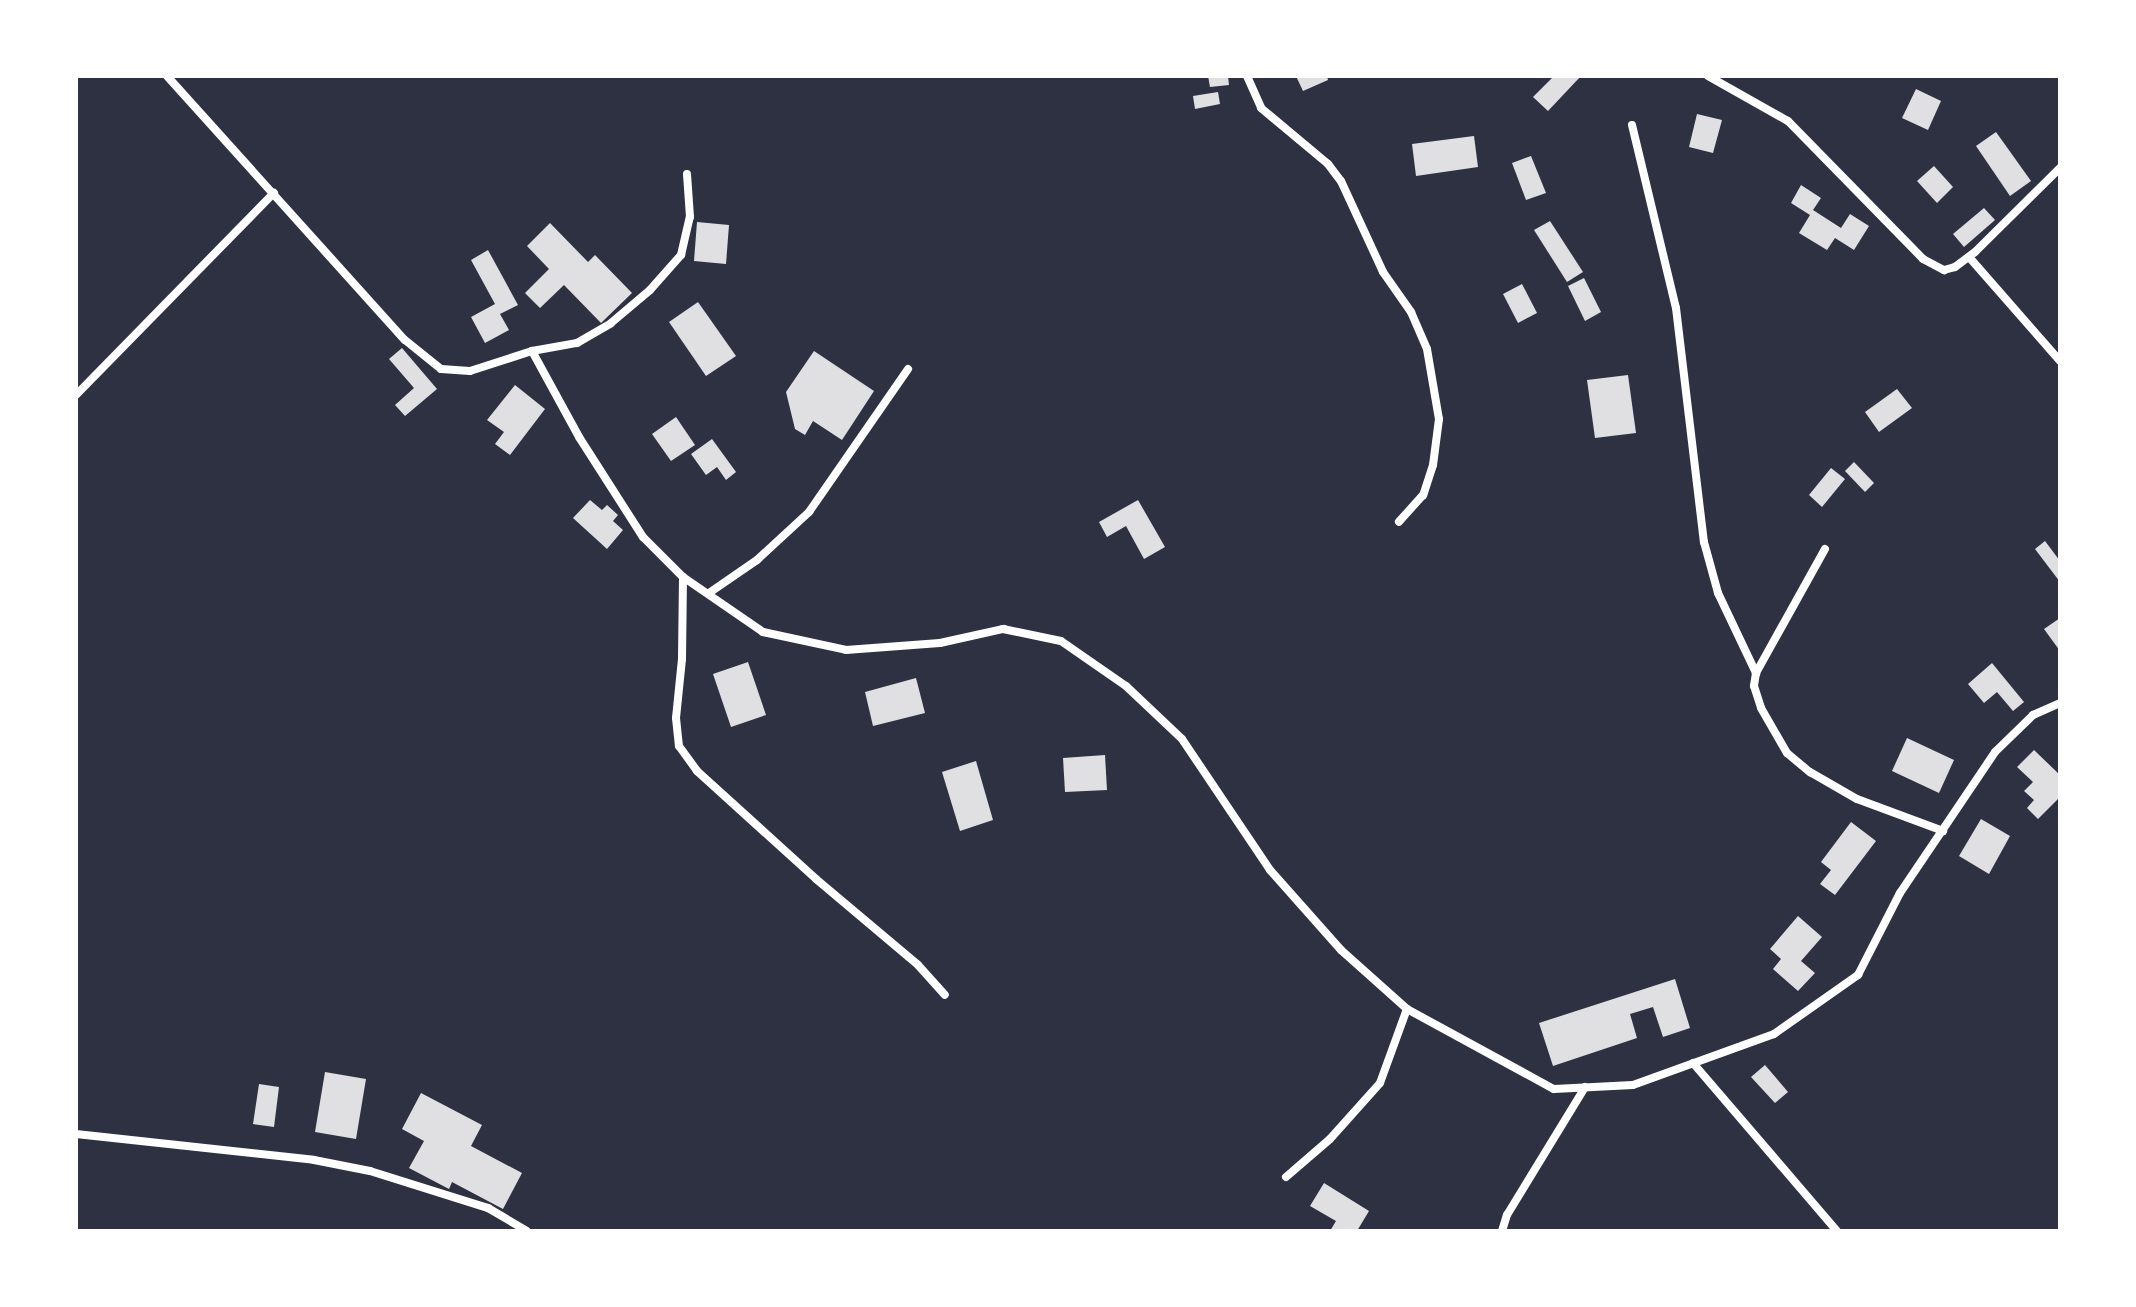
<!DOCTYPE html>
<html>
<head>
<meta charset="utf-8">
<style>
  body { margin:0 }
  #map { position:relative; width:2136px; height:1307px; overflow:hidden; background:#2d3142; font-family:"IBM Plex Sans",sans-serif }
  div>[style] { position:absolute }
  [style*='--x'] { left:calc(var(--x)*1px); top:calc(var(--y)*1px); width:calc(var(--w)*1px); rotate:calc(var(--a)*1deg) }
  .building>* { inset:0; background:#e0e0e3 }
  .minor>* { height:8px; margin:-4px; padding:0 4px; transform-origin:4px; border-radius:4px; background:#fff }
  span { translate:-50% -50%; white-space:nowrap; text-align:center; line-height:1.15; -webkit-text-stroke:6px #fff; paint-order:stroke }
  .frame { position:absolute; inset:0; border:78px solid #fff; pointer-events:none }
</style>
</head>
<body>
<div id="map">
  <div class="building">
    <div style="clip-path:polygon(1208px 76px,1228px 76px,1229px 85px,1210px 87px)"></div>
    <div style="clip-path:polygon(1296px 76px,1327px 76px,1328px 80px,1303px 91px)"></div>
    <div style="clip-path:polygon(1554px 76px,1581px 76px,1548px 111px,1533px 97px)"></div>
    <div style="clip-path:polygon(1916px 89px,1941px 101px,1928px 130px,1902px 118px)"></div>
    <div style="clip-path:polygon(1218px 92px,1220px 104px,1195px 109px,1193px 96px)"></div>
    <div style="clip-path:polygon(1697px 114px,1722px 120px,1713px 153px,1689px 147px)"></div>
    <div style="clip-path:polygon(1996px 132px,2031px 181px,2010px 196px,1976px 146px)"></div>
    <div style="clip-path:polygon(1474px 136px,1478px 167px,1416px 176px,1412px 144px)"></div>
    <div style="clip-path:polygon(1531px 156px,1546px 193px,1526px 200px,1512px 163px)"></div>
    <div style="clip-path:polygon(1934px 166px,1953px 187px,1937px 203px,1917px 181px)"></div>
    <div style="clip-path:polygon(1801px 185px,1821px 198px,1813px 210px,1841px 228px,1850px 214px,1869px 226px,1854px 250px,1835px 238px,1827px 250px,1799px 233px,1810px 215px,1791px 203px)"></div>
    <div style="clip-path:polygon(1984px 208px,1995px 220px,1964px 247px,1953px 234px)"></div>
    <div style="clip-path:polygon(1550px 221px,1583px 272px,1567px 282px,1534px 230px)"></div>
    <div style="clip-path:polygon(697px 222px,729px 225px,726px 264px,694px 261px)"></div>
    <div style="clip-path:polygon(550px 223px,588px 262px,595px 255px,632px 293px,601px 323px,564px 285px,540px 308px,525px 293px,549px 269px,527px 246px)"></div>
    <div style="clip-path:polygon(488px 250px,518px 305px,500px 314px,509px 330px,485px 343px,471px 317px,495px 304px,471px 260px)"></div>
    <div style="clip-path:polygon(1584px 278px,1601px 312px,1585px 321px,1568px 286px)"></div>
    <div style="clip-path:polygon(1522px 284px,1537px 313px,1518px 323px,1503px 294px)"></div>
    <div style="clip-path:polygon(698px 302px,736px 356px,706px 376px,669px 322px)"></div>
    <div style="clip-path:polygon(402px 348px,437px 389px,405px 416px,395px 405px,414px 388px,389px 359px)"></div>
    <div style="clip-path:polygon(814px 351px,874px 391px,842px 440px,813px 421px,805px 435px,795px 429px,786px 392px)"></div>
    <div style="clip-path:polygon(1628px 375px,1636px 433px,1595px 438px,1587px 380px)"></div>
    <div style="clip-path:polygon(515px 385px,545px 409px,510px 455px,495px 444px,504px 432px,487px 420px)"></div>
    <div style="clip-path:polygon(1897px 389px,1912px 408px,1879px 432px,1865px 412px)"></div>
    <div style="clip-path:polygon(676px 417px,695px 445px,671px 461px,652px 434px)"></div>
    <div style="clip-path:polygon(712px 439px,736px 472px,726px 480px,717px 467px,706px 475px,691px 454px)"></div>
    <div style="clip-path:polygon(1854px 462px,1874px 483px,1865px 492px,1845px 471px)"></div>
    <div style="clip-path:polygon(1831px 468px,1845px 479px,1822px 507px,1809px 495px)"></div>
    <div style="clip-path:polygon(590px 500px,602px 510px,607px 505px,618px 515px,613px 521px,623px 530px,607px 549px,573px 518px)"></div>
    <div style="clip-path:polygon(1138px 500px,1165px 547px,1144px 559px,1126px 526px,1107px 537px,1099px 522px)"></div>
    <div style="clip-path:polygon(2045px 541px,2060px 561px,2060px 582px,2035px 549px)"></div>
    <div style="clip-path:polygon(2060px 618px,2060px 651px,2044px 629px)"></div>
    <div style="clip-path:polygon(748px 662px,766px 715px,731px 727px,713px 674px)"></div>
    <div style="clip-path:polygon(1992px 663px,2024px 702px,2013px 711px,1997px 692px,1984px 703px,1968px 684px)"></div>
    <div style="clip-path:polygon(916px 678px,925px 713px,873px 726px,865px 692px)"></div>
    <div style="clip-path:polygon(1907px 738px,1954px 760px,1939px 793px,1892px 771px)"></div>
    <div style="clip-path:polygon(2034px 750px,2060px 775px,2060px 797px,2038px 819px,2027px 808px,2034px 800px,2024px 791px,2033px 782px,2017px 767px)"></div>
    <div style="clip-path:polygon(1105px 755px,1107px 790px,1065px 792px,1063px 758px)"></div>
    <div style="clip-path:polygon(976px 761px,993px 820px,960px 831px,942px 772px)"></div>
    <div style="clip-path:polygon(1981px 819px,2010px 836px,1989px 874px,1959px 856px)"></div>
    <div style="clip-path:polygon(1851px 822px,1876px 841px,1835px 895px,1820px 884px,1831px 870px,1821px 862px)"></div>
    <div style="clip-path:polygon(1798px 916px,1822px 937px,1801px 961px,1815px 973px,1798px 991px,1773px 969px,1781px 959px,1770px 949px)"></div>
    <div style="clip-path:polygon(1675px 979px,1690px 1028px,1663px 1037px,1653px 1007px,1630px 1014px,1637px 1038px,1553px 1066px,1539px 1023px)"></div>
    <div style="clip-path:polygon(1765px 1065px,1788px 1092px,1775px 1103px,1751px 1077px)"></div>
    <div style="clip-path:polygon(325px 1072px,366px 1079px,356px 1139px,315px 1132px)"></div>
    <div style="clip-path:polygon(259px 1084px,279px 1087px,274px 1127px,253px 1124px)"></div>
    <div style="clip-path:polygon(421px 1093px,482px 1125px,471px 1146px,522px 1173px,503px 1209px,452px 1182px,449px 1189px,409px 1168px,424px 1141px,402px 1129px)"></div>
    <div style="clip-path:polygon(1324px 1183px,1369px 1211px,1357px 1231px,1330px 1231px,1336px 1221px,1310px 1206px)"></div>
  </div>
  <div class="minor">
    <div style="--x:167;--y:76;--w:355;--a:48"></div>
    <div style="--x:405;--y:340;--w:46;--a:38.9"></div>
    <div style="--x:441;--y:369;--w:29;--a:4"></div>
    <div style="--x:470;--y:371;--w:65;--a:-17.9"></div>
    <div style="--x:532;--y:351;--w:98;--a:61.3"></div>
    <div style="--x:579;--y:437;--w:119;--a:57.4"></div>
    <div style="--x:643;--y:537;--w:57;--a:45"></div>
    <div style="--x:683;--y:577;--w:97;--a:34.5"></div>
    <div style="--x:763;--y:632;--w:85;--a:12.2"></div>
    <div style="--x:846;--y:650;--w:94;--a:-4.3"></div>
    <div style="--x:940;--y:643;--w:65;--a:-12.5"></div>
    <div style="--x:1003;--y:629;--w:59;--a:11.7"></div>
    <div style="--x:1061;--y:641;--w:79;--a:34.7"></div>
    <div style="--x:1126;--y:686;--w:77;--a:43.4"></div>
    <div style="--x:1182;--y:739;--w:158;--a:56.1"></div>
    <div style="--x:1270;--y:870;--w:107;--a:48.4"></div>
    <div style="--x:1341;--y:950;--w:89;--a:41.8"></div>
    <div style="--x:1407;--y:1009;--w:167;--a:28.6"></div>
    <div style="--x:1554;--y:1089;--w:79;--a:-2.9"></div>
    <div style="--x:1633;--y:1085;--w:150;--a:-19.9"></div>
    <div style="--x:1774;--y:1034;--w:103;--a:-35.1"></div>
    <div style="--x:1858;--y:975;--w:92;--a:-62.9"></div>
    <div style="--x:1900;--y:893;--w:170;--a:-56"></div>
    <div style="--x:1995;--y:752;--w:53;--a:-44.2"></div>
    <div style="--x:2033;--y:715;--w:30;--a:-24"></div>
    <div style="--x:1247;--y:76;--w:35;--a:66"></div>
    <div style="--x:1261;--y:108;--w:87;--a:39.9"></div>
    <div style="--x:1328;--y:164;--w:21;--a:53"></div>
    <div style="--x:1341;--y:181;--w:100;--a:65.2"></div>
    <div style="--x:1383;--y:272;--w:49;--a:55"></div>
    <div style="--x:1411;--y:312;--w:40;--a:66.6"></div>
    <div style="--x:1427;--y:349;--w:71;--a:80.3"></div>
    <div style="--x:1439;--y:419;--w:46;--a:97.4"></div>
    <div style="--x:1433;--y:465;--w:32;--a:108"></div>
    <div style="--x:1423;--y:495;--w:36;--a:132"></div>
    <div style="--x:1708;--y:76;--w:92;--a:29.4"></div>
    <div style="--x:1788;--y:121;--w:193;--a:45.6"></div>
    <div style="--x:1923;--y:259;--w:24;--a:28"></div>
    <div style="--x:1944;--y:270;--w:11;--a:-15"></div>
    <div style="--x:1955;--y:267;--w:25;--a:-37"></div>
    <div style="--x:1975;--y:252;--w:120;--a:-44.7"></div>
    <div style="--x:1632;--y:125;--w:188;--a:76.5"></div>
    <div style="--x:1676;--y:308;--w:236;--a:83.2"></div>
    <div style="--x:1704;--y:542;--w:53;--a:74.6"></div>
    <div style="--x:1718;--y:593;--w:89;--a:64.6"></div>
    <div style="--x:1969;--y:257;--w:138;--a:48.8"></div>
    <div style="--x:532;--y:351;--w:46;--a:-10.1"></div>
    <div style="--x:577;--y:343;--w:39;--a:-30"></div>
    <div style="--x:611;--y:323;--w:51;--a:-40.2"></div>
    <div style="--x:650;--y:290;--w:47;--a:-48.5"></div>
    <div style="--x:681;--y:255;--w:39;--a:-77"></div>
    <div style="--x:690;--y:217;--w:43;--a:-94"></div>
    <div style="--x:76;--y:395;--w:283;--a:-45.6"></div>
    <div style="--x:1825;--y:549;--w:142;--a:119.1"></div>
    <div style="--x:1756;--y:673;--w:13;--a:99"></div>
    <div style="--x:1754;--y:686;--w:23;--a:72"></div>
    <div style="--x:1761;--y:708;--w:52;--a:60"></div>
    <div style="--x:1787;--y:753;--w:30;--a:40"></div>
    <div style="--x:1810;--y:772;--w:54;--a:29.9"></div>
    <div style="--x:1857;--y:799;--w:92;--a:20.4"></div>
    <div style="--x:683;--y:577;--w:82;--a:90.7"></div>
    <div style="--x:682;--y:659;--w:59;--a:95.8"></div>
    <div style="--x:676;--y:718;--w:28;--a:84"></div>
    <div style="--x:679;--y:746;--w:31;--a:54"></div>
    <div style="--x:697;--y:771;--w:161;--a:42.2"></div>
    <div style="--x:816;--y:879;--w:133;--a:40.1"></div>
    <div style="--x:918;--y:965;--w:40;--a:48"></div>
    <div style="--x:709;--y:593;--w:58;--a:-34.5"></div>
    <div style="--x:757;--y:560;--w:71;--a:-42.7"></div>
    <div style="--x:809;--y:512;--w:174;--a:-55.3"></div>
    <div style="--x:1693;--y:1063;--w:221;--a:49.4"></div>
    <div style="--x:76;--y:1134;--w:239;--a:6.2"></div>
    <div style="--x:314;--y:1160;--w:57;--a:11.1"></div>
    <div style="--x:370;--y:1171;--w:124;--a:17.4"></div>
    <div style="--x:488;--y:1208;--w:45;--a:30.5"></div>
    <div style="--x:1286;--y:1177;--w:58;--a:-40.8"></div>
    <div style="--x:1330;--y:1139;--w:75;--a:-48.2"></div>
    <div style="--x:1380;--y:1083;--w:79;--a:-70"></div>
    <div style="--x:1502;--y:1231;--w:17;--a:-73"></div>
    <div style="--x:1507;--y:1215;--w:150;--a:-58.6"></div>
  </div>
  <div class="frame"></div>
</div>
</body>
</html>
